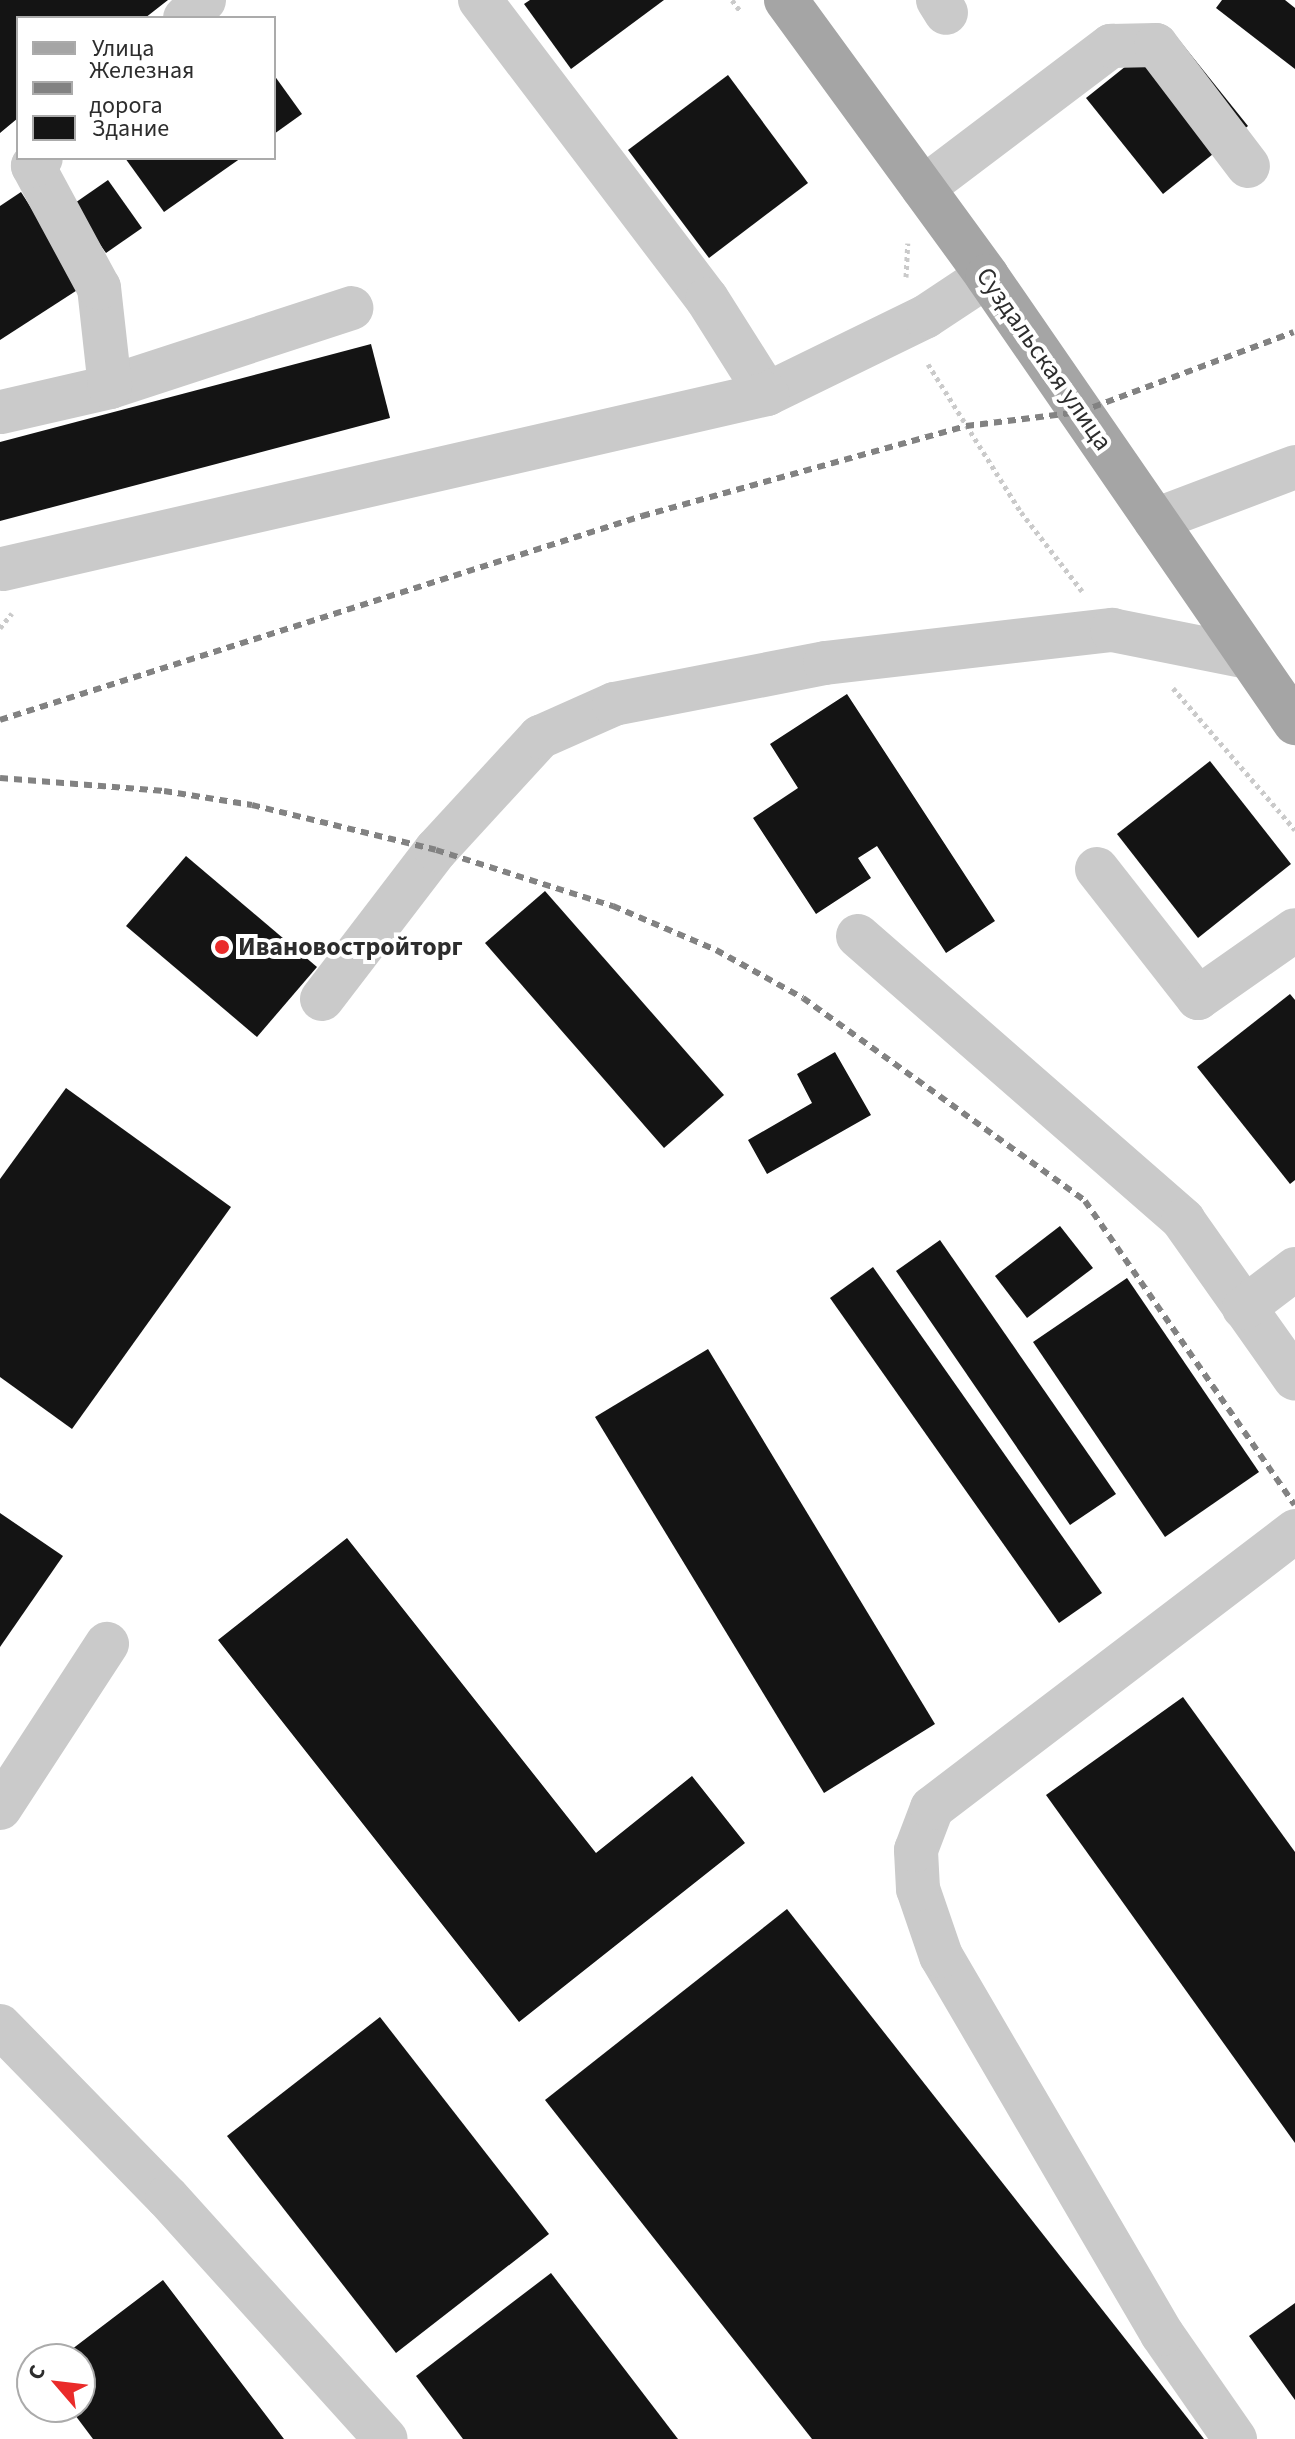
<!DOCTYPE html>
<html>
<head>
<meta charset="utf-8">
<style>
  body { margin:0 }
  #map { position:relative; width:1295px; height:2439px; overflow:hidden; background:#fff; font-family:"Source Sans 3",sans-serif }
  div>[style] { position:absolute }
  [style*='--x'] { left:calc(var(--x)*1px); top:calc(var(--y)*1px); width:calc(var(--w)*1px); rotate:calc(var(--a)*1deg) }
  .building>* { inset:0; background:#141414 }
  .path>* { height:5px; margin-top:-2.5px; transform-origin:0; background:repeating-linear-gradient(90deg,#cacaca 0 4px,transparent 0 8px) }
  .minor>* { height:44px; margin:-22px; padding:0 22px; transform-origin:22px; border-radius:22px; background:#cacaca }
  .major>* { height:44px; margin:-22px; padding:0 22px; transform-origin:22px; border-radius:22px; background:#a5a5a5 }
  .rail>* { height:6px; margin-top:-3px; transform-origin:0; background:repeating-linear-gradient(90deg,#828282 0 8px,transparent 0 14px) }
  .dots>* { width:22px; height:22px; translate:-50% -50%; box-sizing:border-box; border:4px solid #fff; border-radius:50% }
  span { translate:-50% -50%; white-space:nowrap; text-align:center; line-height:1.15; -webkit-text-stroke:8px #fff; paint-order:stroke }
  .street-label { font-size:26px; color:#2d2d2d }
  .poi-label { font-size:26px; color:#2d2d2d; font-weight:700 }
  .left { translate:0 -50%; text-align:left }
  .legend { position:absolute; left:16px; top:16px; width:260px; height:144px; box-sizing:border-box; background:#fff; border:2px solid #ababab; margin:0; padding:10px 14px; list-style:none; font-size:24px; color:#2d2d2d }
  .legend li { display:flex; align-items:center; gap:16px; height:40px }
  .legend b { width:40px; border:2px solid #ababab }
  .north { position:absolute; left:16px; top:2343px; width:80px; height:80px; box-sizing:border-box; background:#fff; border:2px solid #ababab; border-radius:50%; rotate:298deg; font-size:22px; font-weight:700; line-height:32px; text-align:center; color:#2d2d2d }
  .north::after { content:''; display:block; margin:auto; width:28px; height:36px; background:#ea2b2a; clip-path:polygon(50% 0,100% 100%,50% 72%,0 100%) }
</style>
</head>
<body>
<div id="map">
  <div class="building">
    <div style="clip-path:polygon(0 0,168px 0,145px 18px,18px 18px,18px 118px,0 133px)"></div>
    <div style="clip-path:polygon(530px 0,664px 0,571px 69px,524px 4px)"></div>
    <div style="clip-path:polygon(1222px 0,1285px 0,1295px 8px,1295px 69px,1216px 8px)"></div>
    <div style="clip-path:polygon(1171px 30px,1248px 126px,1163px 194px,1086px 98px)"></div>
    <div style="clip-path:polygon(274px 75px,302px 114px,274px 134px)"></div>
    <div style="clip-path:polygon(728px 75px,808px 183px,709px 258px,628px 150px)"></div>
    <div style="clip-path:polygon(125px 158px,241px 158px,164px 212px)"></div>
    <div style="clip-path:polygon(108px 180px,142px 228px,106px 253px,72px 205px)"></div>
    <div style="clip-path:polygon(21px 192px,82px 287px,0 340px,0 206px)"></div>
    <div style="clip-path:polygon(371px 344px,390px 418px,0 521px,0 442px)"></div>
    <div style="clip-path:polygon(847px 694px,995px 921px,946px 953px,877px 846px,858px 858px,871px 878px,816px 914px,753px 818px,798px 788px,770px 744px)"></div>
    <div style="clip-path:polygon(1210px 761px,1291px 864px,1198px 938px,1117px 834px)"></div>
    <div style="clip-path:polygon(186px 856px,317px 967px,257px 1037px,126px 926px)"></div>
    <div style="clip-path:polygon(545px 891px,724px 1095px,664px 1148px,485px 943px)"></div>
    <div style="clip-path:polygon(1290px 994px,1295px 1000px,1295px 1180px,1290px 1184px,1197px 1067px)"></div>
    <div style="clip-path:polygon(835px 1052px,871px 1115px,767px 1174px,748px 1140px,812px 1103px,797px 1074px)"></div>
    <div style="clip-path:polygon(66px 1088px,231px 1207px,72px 1429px,0 1377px,0 1179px)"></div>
    <div style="clip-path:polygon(1060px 1226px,1093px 1268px,1027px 1318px,995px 1276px)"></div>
    <div style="clip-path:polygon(940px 1240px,1116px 1494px,1070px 1525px,896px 1271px)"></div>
    <div style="clip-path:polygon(873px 1267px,1102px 1593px,1059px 1623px,830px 1298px)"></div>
    <div style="clip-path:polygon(1127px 1278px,1259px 1472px,1165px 1537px,1033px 1342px)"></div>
    <div style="clip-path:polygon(708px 1349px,935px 1724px,824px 1793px,595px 1417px)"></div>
    <div style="clip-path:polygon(0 1513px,63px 1556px,0 1647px)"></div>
    <div style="clip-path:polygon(347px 1538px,596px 1853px,692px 1776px,745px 1843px,519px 2022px,218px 1640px)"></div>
    <div style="clip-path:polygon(1183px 1697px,1295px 1852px,1295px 2143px,1046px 1795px)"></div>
    <div style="clip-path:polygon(787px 1909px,1204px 2439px,812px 2439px,545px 2100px)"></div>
    <div style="clip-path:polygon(380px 2017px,549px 2234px,396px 2353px,227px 2136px)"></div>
    <div style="clip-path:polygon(551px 2273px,678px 2439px,463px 2439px,416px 2376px)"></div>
    <div style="clip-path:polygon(163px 2280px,284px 2439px,93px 2439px,69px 2407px,80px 2407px,80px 2359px,59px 2359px)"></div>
    <div style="clip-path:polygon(1295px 2303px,1295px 2400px,1249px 2336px)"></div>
  </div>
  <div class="path">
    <div style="--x:732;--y:0;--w:15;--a:53"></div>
    <div style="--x:906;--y:277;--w:34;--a:-87"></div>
    <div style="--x:928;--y:364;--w:175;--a:57.9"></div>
    <div style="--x:1021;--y:512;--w:100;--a:52.3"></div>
    <div style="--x:0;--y:628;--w:19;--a:-51"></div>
    <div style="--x:1173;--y:688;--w:187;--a:49.3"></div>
  </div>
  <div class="minor">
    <div style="--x:480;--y:0;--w:375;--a:52.8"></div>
    <div style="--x:707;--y:299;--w:112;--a:57.7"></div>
    <div style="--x:767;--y:394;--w:176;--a:-26"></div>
    <div style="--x:925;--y:317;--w:74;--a:-33.5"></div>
    <div style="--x:938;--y:0;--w:15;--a:58"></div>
    <div style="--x:185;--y:18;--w:26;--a:-43"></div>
    <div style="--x:923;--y:188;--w:236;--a:-37.1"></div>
    <div style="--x:1111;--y:46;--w:45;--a:-1.3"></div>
    <div style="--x:1156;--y:45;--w:152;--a:52.8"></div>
    <div style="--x:110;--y:387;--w:254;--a:-18.1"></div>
    <div style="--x:1;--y:412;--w:112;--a:-12.9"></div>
    <div style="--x:110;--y:387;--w:100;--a:-96.3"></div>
    <div style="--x:99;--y:288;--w:139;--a:-118.4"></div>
    <div style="--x:33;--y:166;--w:11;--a:-45"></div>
    <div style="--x:1155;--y:520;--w:150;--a:-20.7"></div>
    <div style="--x:3;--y:569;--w:784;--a:-12.9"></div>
    <div style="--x:1097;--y:869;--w:164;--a:51.9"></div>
    <div style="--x:1198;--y:998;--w:118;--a:-35"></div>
    <div style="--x:858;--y:936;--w:432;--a:41.1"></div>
    <div style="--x:1183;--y:1220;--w:194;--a:54.8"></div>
    <div style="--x:322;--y:999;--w:188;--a:-52.6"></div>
    <div style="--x:436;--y:850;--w:154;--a:-47.4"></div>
    <div style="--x:540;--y:737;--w:81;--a:-24"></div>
    <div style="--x:614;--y:704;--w:215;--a:-11"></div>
    <div style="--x:825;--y:663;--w:289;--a:-6.6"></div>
    <div style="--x:1112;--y:630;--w:138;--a:11.3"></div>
    <div style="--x:1244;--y:1308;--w:64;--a:-37.4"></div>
    <div style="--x:0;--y:1808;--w:196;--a:-56.9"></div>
    <div style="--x:0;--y:2026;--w:239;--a:45.7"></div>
    <div style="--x:167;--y:2197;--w:326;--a:47.9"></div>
    <div style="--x:1235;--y:2439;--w:128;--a:-124.8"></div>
    <div style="--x:1162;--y:2334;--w:438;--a:-120.3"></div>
    <div style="--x:941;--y:1956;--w:71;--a:-108.9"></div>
    <div style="--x:918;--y:1889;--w:39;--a:-93"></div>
    <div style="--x:916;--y:1850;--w:45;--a:-69.1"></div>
    <div style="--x:932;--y:1808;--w:457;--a:-37.3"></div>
  </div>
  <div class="major">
    <div style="--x:786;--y:0;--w:341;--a:53.9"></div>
    <div style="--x:987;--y:276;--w:543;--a:55.43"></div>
  </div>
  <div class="rail">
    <div style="--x:0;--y:720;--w:674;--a:-17.63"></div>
    <div style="--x:642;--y:516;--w:336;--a:-15.5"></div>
    <div style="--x:966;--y:426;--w:115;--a:-7"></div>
    <div style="--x:1080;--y:412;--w:228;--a:-20.5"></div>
    <div style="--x:0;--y:778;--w:165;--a:4.5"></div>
    <div style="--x:164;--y:791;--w:89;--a:9"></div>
    <div style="--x:252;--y:805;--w:189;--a:13.7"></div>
    <div style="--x:436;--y:850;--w:186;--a:17.6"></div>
    <div style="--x:613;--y:906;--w:112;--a:23.1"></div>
    <div style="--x:716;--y:950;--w:99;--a:28.9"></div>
    <div style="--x:803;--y:998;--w:347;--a:35.7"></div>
    <div style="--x:1085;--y:1201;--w:369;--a:55.4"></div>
  </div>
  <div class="dots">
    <div style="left:222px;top:947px;background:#ea2b2a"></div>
  </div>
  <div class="street-label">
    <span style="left:1044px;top:359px;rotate:55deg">Суздальская улица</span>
  </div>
  <div class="poi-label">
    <span class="left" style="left:238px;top:947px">Ивановостройторг</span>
  </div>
  <ul class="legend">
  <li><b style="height:10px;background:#a5a5a5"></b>Улица</li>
  <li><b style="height:10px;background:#828282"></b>Железная дорога</li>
  <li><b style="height:22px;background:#141414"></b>Здание</li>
  </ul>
  <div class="north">С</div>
</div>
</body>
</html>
